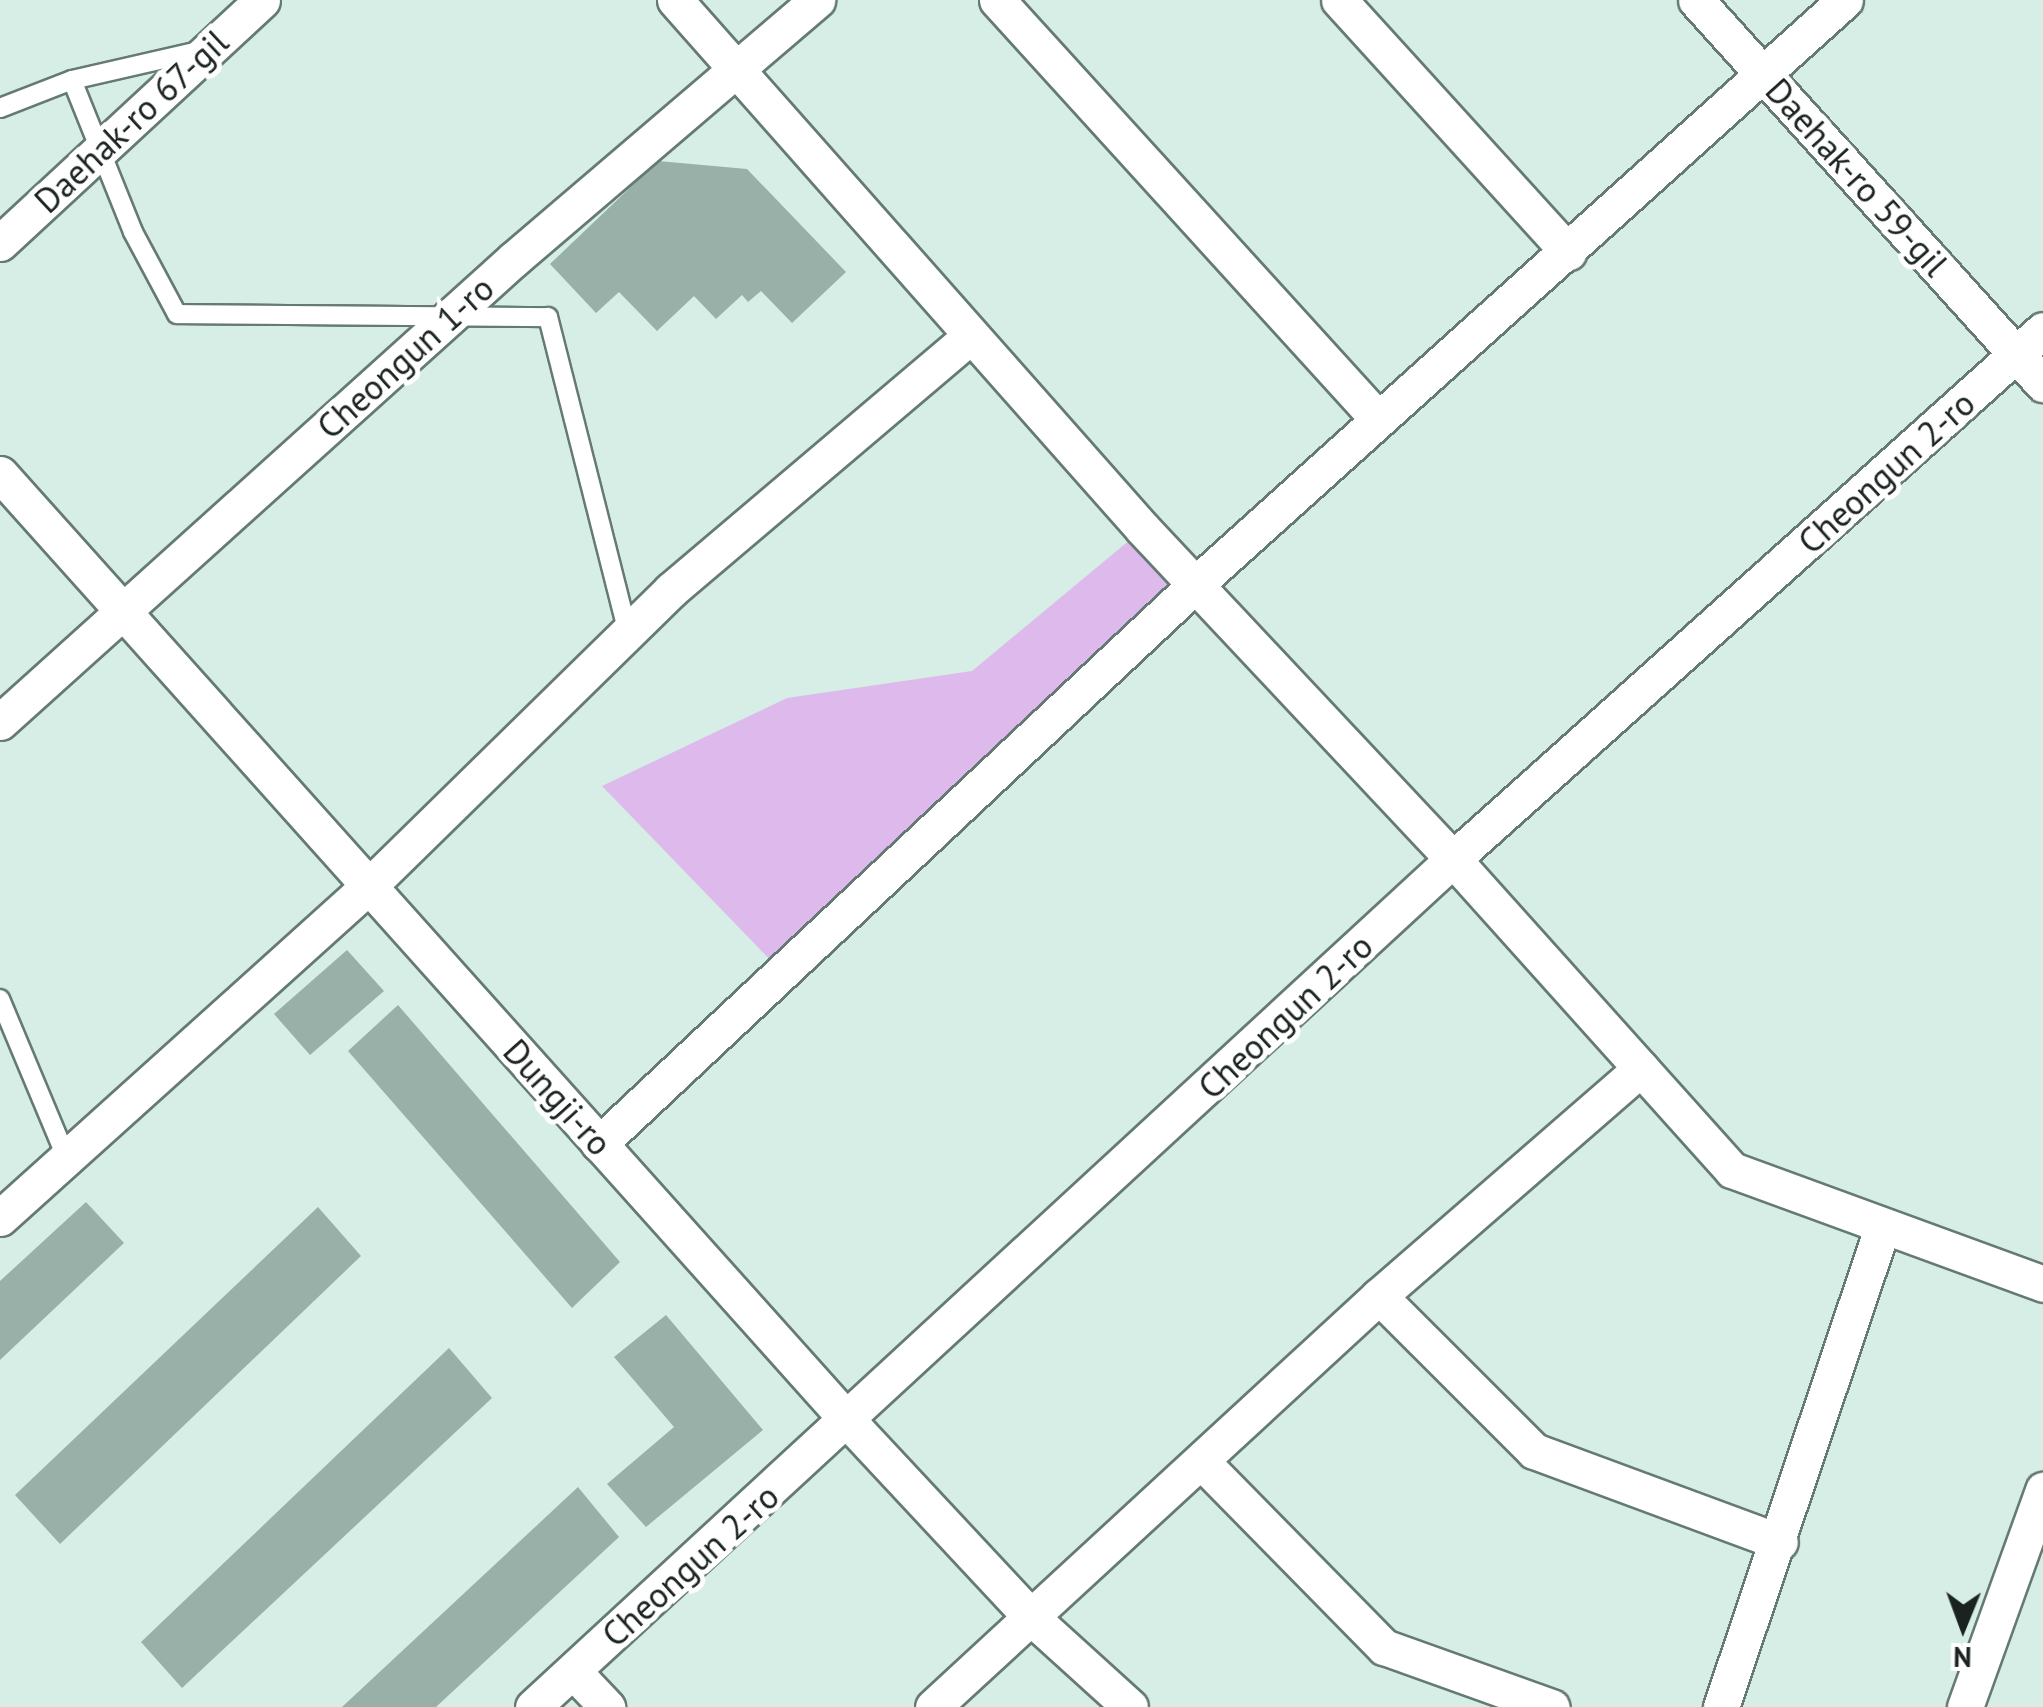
<!DOCTYPE html>
<html>
<head>
<meta charset="utf-8">
<style>
  body { margin:0 }
  #map { position:relative; width:2043px; height:1707px; overflow:hidden; background:#d6eee6; font-family:"PT Sans",sans-serif }
  div>[style] { position:absolute }
  [style*='--x'] { left:calc(var(--x)*1px); top:calc(var(--y)*1px); width:calc(var(--w)*1px); rotate:calc(var(--a)*1deg) }
  .green>* { inset:0; background:#debaec }
  .building>* { inset:0; background:#99b0a8 }
  .roads { filter:drop-shadow(2px 0 #657a74) drop-shadow(-2px 0 #657a74) drop-shadow(0 2px #657a74) drop-shadow(0 -2px #657a74) }
  .service>* { height:18px; margin:-9px; padding:0 9px; transform-origin:9px; border-radius:9px; background:#fff }
  .minor>* { height:35px; margin:-17.5px; padding:0 17.5px; transform-origin:17.5px; border-radius:17.5px; background:#fff }
  span { translate:-50% -50%; white-space:nowrap; text-align:center; line-height:1.15; -webkit-text-stroke:10px #fff; paint-order:stroke }
  .street-label { font-size:35px; color:#1a2320 }
  .north { position:absolute; left:1913px; top:1577px; width:100px; height:100px; -webkit-text-stroke:8px #fff; paint-order:stroke; rotate:181deg; font-size:28px; font-weight:700; line-height:40px; text-align:center; color:#1a2320 }
  .north::after { content:''; display:block; margin:auto; width:35px; height:45px; background:#1a2320; clip-path:polygon(50% 0,100% 100%,50% 72%,0 100%) }
</style>
</head>
<body>
<div id="map">
  <div class="green">
    <div style="clip-path:polygon(1143px 529px,1196px 584px,781px 971px,602px 786px,787px 698px,972px 671px)"></div>
  </div>
  <div class="building">
    <div style="clip-path:polygon(658px 161px,747px 169px,846px 272px,792px 323px,761px 291px,748px 302px,742px 295px,716px 319px,694px 296px,657px 331px,619px 292px,596px 313px,550px 264px)"></div>
    <div style="clip-path:polygon(347px 950px,384px 991px,310px 1055px,274px 1014px)"></div>
    <div style="clip-path:polygon(398px 1005px,620px 1262px,572px 1308px,348px 1051px)"></div>
    <div style="clip-path:polygon(86px 1202px,124px 1243px,0 1360px,0 1281px)"></div>
    <div style="clip-path:polygon(318px 1207px,361px 1256px,60px 1544px,15px 1495px)"></div>
    <div style="clip-path:polygon(666px 1315px,763px 1430px,646px 1527px,607px 1484px,674px 1427px,614px 1357px)"></div>
    <div style="clip-path:polygon(449px 1348px,492px 1398px,182px 1688px,141px 1642px)"></div>
    <div style="clip-path:polygon(578px 1487px,619px 1537px,436px 1707px,342px 1707px)"></div>
  </div>
  <div class="roads">
    <div class="service">
      <div style="--x:72;--y:80;--w:164;--a:68.1"></div>
      <div style="--x:133;--y:232;--w:93;--a:61.8"></div>
      <div style="--x:177;--y:314;--w:371;--a:0.5"></div>
      <div style="--x:548;--y:317;--w:326;--a:75.8"></div>
      <div style="--x:0;--y:108;--w:77;--a:-21.3"></div>
      <div style="--x:72;--y:80;--w:130;--a:-12.9"></div>
      <div style="--x:0;--y:999;--w:171;--a:67.3"></div>
    </div>
    <div class="minor">
      <div style="--x:675;--y:0;--w:706;--a:48.5"></div>
      <div style="--x:1143;--y:529;--w:453;--a:46.8"></div>
      <div style="--x:1453;--y:859;--w:418;--a:48.1"></div>
      <div style="--x:1732;--y:1170;--w:331;--a:20.1"></div>
      <div style="--x:997;--y:0;--w:566;--a:47.72"></div>
      <div style="--x:1339;--y:0;--w:341;--a:47.7"></div>
      <div style="--x:1696;--y:0;--w:518;--a:47.9"></div>
      <div style="--x:0;--y:243;--w:357;--a:-42.8"></div>
      <div style="--x:0;--y:474;--w:1273;--a:48.15"></div>
      <div style="--x:849;--y:1422;--w:268;--a:47"></div>
      <div style="--x:1032;--y:1618;--w:132;--a:42.2"></div>
      <div style="--x:0;--y:722;--w:692;--a:-42.01"></div>
      <div style="--x:514;--y:259;--w:399;--a:-40.5"></div>
      <div style="--x:599;--y:1144;--w:819;--a:-43.17"></div>
      <div style="--x:1196;--y:584;--w:873;--a:-41.98"></div>
      <div style="--x:0;--y:1218;--w:496;--a:-42"></div>
      <div style="--x:369;--y:886;--w:423;--a:-44.4"></div>
      <div style="--x:671;--y:590;--w:393;--a:-40.3"></div>
      <div style="--x:1379;--y:1296;--w:219;--a:45"></div>
      <div style="--x:1534;--y:1451;--w:262;--a:20.3"></div>
      <div style="--x:1204;--y:1464;--w:257;--a:45.5"></div>
      <div style="--x:1384;--y:1647;--w:178;--a:19.7"></div>
      <div style="--x:573;--y:1671;--w:50;--a:46.6"></div>
      <div style="--x:533;--y:1707;--w:1251;--a:-42.67"></div>
      <div style="--x:1453;--y:859;--w:792;--a:-41.88"></div>
      <div style="--x:933;--y:1707;--w:606;--a:-42.66"></div>
      <div style="--x:1379;--y:1296;--w:347;--a:-41"></div>
      <div style="--x:1721;--y:1707;--w:508;--a:-71.42"></div>
      <div style="--x:1965;--y:1707;--w:231;--a:-70.2"></div>
    </div>
  </div>
  <div class="street-label">
    <span style="left:131px;top:121px;rotate:-43deg">Daehak-ro 67-gil</span>
    <span style="left:1857px;top:177px;rotate:48deg">Daehak-ro 59-gil</span>
    <span style="left:405px;top:357px;rotate:-42deg">Cheongun 1-ro</span>
    <span style="left:1886px;top:472px;rotate:-42deg">Cheongun 2-ro</span>
    <span style="left:1285px;top:1016px;rotate:-43deg">Cheongun 2-ro</span>
    <span style="left:558px;top:1097px;rotate:48deg">Dungji-ro</span>
    <span style="left:690px;top:1565px;rotate:-42deg">Cheongun 2-ro</span>
  </div>
  <div class="north">N</div>
</div>
</body>
</html>
